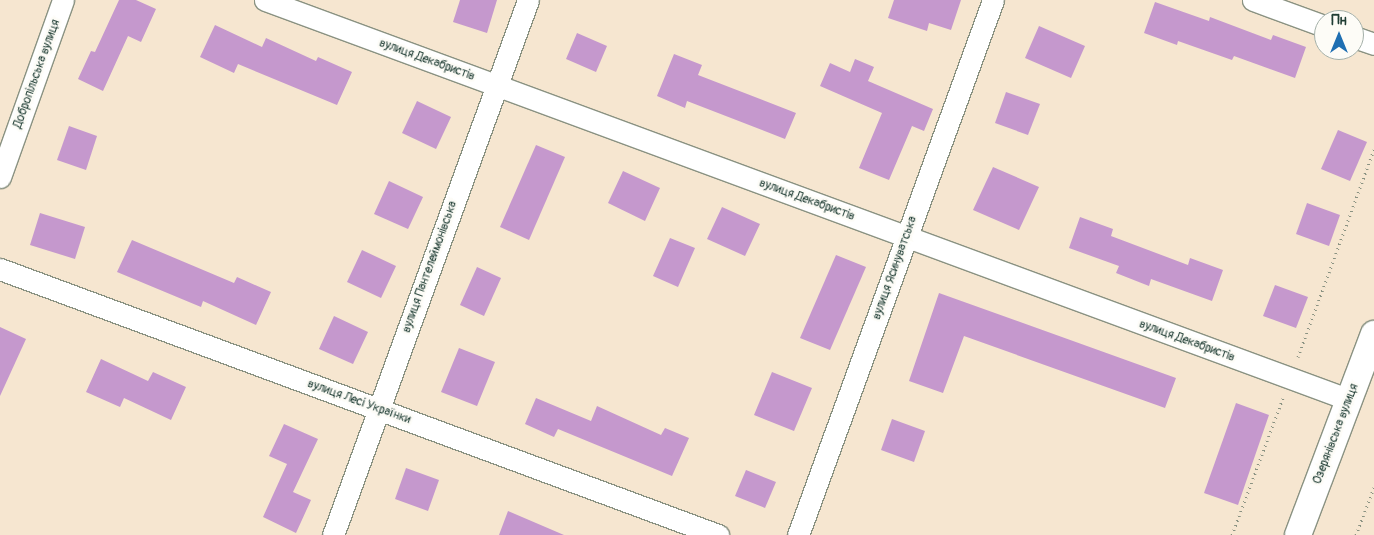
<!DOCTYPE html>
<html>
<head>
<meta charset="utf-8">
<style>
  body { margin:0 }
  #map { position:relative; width:1374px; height:535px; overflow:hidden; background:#f6e6d0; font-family:Pangolin,sans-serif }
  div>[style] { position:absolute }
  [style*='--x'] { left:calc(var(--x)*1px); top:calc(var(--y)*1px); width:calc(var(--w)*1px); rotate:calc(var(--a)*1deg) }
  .building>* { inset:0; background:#c598cd }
  .path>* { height:3px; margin-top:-1.5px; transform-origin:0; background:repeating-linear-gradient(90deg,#8a9282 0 1px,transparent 0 5px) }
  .roads { filter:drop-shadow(1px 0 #8a9282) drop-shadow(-1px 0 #8a9282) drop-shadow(0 1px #8a9282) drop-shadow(0 -1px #8a9282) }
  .minor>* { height:21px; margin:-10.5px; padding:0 10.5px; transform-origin:10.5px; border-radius:10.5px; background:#fff }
  .tertiary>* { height:26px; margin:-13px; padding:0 13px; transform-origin:13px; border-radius:13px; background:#fff }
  span { translate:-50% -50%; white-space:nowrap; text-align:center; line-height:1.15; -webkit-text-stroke:5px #fdfcf7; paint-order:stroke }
  .street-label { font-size:12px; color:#1f3d34 }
  .north { position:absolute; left:1314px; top:10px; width:50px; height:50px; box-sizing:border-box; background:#fdfcf7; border:1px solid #a4b0a9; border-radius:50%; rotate:0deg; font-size:14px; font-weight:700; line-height:20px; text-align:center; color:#1f3d34 }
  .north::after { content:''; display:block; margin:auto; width:18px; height:22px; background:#1f6fb2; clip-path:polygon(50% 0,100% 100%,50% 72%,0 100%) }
</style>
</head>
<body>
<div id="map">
  <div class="building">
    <div style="clip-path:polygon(119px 0,136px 0,156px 9px,141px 42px,128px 36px,103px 91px,78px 79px,91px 51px,95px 52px)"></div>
    <div style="clip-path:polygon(460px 0,497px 0,487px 33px,453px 22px)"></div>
    <div style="clip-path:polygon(894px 0,961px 0,951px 30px,929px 23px,927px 31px,888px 18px)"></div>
    <div style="clip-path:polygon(1155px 2px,1209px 21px,1210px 17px,1271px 40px,1273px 35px,1306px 47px,1295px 78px,1234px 56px,1232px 60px,1178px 41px,1177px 45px,1144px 33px)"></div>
    <div style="clip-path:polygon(215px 25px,262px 47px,266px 38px,316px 61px,318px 57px,352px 72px,337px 105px,238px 64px,234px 73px,200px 57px)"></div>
    <div style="clip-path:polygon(1039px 26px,1085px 46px,1071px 78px,1025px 58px)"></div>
    <div style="clip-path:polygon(577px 33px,607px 46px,596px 72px,566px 59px)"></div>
    <div style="clip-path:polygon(674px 54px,702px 65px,698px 75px,796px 113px,785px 139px,687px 101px,685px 108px,657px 96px)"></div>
    <div style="clip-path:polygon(855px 59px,874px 67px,868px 81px,933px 109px,924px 131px,912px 126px,889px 180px,859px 168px,882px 113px,820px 86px,830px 63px,850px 72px)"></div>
    <div style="clip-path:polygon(1006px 92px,1040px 104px,1028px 135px,995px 123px)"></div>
    <div style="clip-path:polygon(417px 101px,451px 117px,436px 149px,402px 133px)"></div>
    <div style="clip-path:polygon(69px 126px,97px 136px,86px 170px,57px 160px)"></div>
    <div style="clip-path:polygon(1338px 130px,1367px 142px,1350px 181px,1321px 169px)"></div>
    <div style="clip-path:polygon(536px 145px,565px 157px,529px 240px,500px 227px)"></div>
    <div style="clip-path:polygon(993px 167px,1039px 187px,1019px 230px,973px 210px)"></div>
    <div style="clip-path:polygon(623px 171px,660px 188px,645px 221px,608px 203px)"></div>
    <div style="clip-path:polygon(389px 181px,423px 197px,408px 229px,374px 214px)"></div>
    <div style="clip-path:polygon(1307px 203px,1340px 215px,1329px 246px,1296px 234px)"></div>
    <div style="clip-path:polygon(722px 207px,760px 224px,745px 256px,707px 239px)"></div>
    <div style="clip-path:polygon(40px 213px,85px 227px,75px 259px,30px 245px)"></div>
    <div style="clip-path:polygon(1080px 217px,1113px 229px,1111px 236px,1188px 265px,1190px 258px,1223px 270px,1212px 301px,1151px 279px,1149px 286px,1116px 273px,1119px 266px,1069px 248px)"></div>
    <div style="clip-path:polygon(670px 238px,695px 248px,678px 287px,653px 276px)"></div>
    <div style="clip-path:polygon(132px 240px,234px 283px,237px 277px,271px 292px,256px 325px,203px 301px,201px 307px,117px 272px)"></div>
    <div style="clip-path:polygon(362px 250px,396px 266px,381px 298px,347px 282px)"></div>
    <div style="clip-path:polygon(836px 255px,866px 267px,830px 350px,800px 338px)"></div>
    <div style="clip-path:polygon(477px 267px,501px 278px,484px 316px,460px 305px)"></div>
    <div style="clip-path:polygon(1275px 285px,1308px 297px,1296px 328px,1263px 316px)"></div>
    <div style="clip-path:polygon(939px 293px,1176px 378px,1165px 408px,964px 336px,943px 393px,909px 381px)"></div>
    <div style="clip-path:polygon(334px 316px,368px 332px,353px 364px,319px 349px)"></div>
    <div style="clip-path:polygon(0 327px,26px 339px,0 396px)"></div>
    <div style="clip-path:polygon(459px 348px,495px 362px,477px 406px,441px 392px)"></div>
    <div style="clip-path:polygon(101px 359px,148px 381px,153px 372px,186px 387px,171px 420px,124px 398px,120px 407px,86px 392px)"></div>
    <div style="clip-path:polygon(772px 372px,812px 388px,794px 431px,754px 415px)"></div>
    <div style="clip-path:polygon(536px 398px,591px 421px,597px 406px,661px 435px,665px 428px,689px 438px,672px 476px,558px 429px,554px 437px,525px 424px)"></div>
    <div style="clip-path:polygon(1236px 403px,1269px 415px,1238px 505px,1204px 493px)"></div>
    <div style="clip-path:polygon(892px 419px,925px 431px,914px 462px,881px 450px)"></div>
    <div style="clip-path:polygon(284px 424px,318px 439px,293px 492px,311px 500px,296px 533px,263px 517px,287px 464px,269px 456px)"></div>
    <div style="clip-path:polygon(406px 468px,439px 480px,428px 511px,395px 499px)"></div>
    <div style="clip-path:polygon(746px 470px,776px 482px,765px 508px,735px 496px)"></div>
    <div style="clip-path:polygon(508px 511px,564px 535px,499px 535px)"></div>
  </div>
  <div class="path">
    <div style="--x:1298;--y:357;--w:221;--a:-69.9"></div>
    <div style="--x:1232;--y:535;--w:146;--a:-69.6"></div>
    <div style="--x:1356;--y:535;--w:51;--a:-69.4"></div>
  </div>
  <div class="roads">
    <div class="minor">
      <div style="--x:265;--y:0;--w:1156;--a:20.24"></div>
      <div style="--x:1253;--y:0;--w:76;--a:20.1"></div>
      <div style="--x:1354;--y:37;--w:21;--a:19"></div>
      <div style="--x:0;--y:177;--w:188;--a:-70.4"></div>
      <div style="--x:0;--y:269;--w:766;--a:20.33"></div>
      <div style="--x:333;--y:535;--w:569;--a:-69.97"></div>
      <div style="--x:798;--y:535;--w:569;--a:-69.97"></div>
    </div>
    <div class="tertiary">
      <div style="--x:1298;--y:535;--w:215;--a:-69.3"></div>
    </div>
  </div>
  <div class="street-label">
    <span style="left:427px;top:60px;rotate:20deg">вулиця Декабристів</span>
    <span style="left:37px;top:74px;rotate:-70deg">Добропільська вулиця</span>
    <span style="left:807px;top:200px;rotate:20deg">вулиця Декабристів</span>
    <span style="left:430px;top:267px;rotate:-70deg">вулиця Пантелеймонівська</span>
    <span style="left:895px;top:268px;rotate:-70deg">вулиця Ясинуватська</span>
    <span style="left:1187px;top:341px;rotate:20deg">вулиця Декабристів</span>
    <span style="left:359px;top:402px;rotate:20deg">вулиця Лесі Українки</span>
    <span style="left:1336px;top:434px;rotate:-69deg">Озерянівська вулиця</span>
  </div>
  <div class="north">Пн</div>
</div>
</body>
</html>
